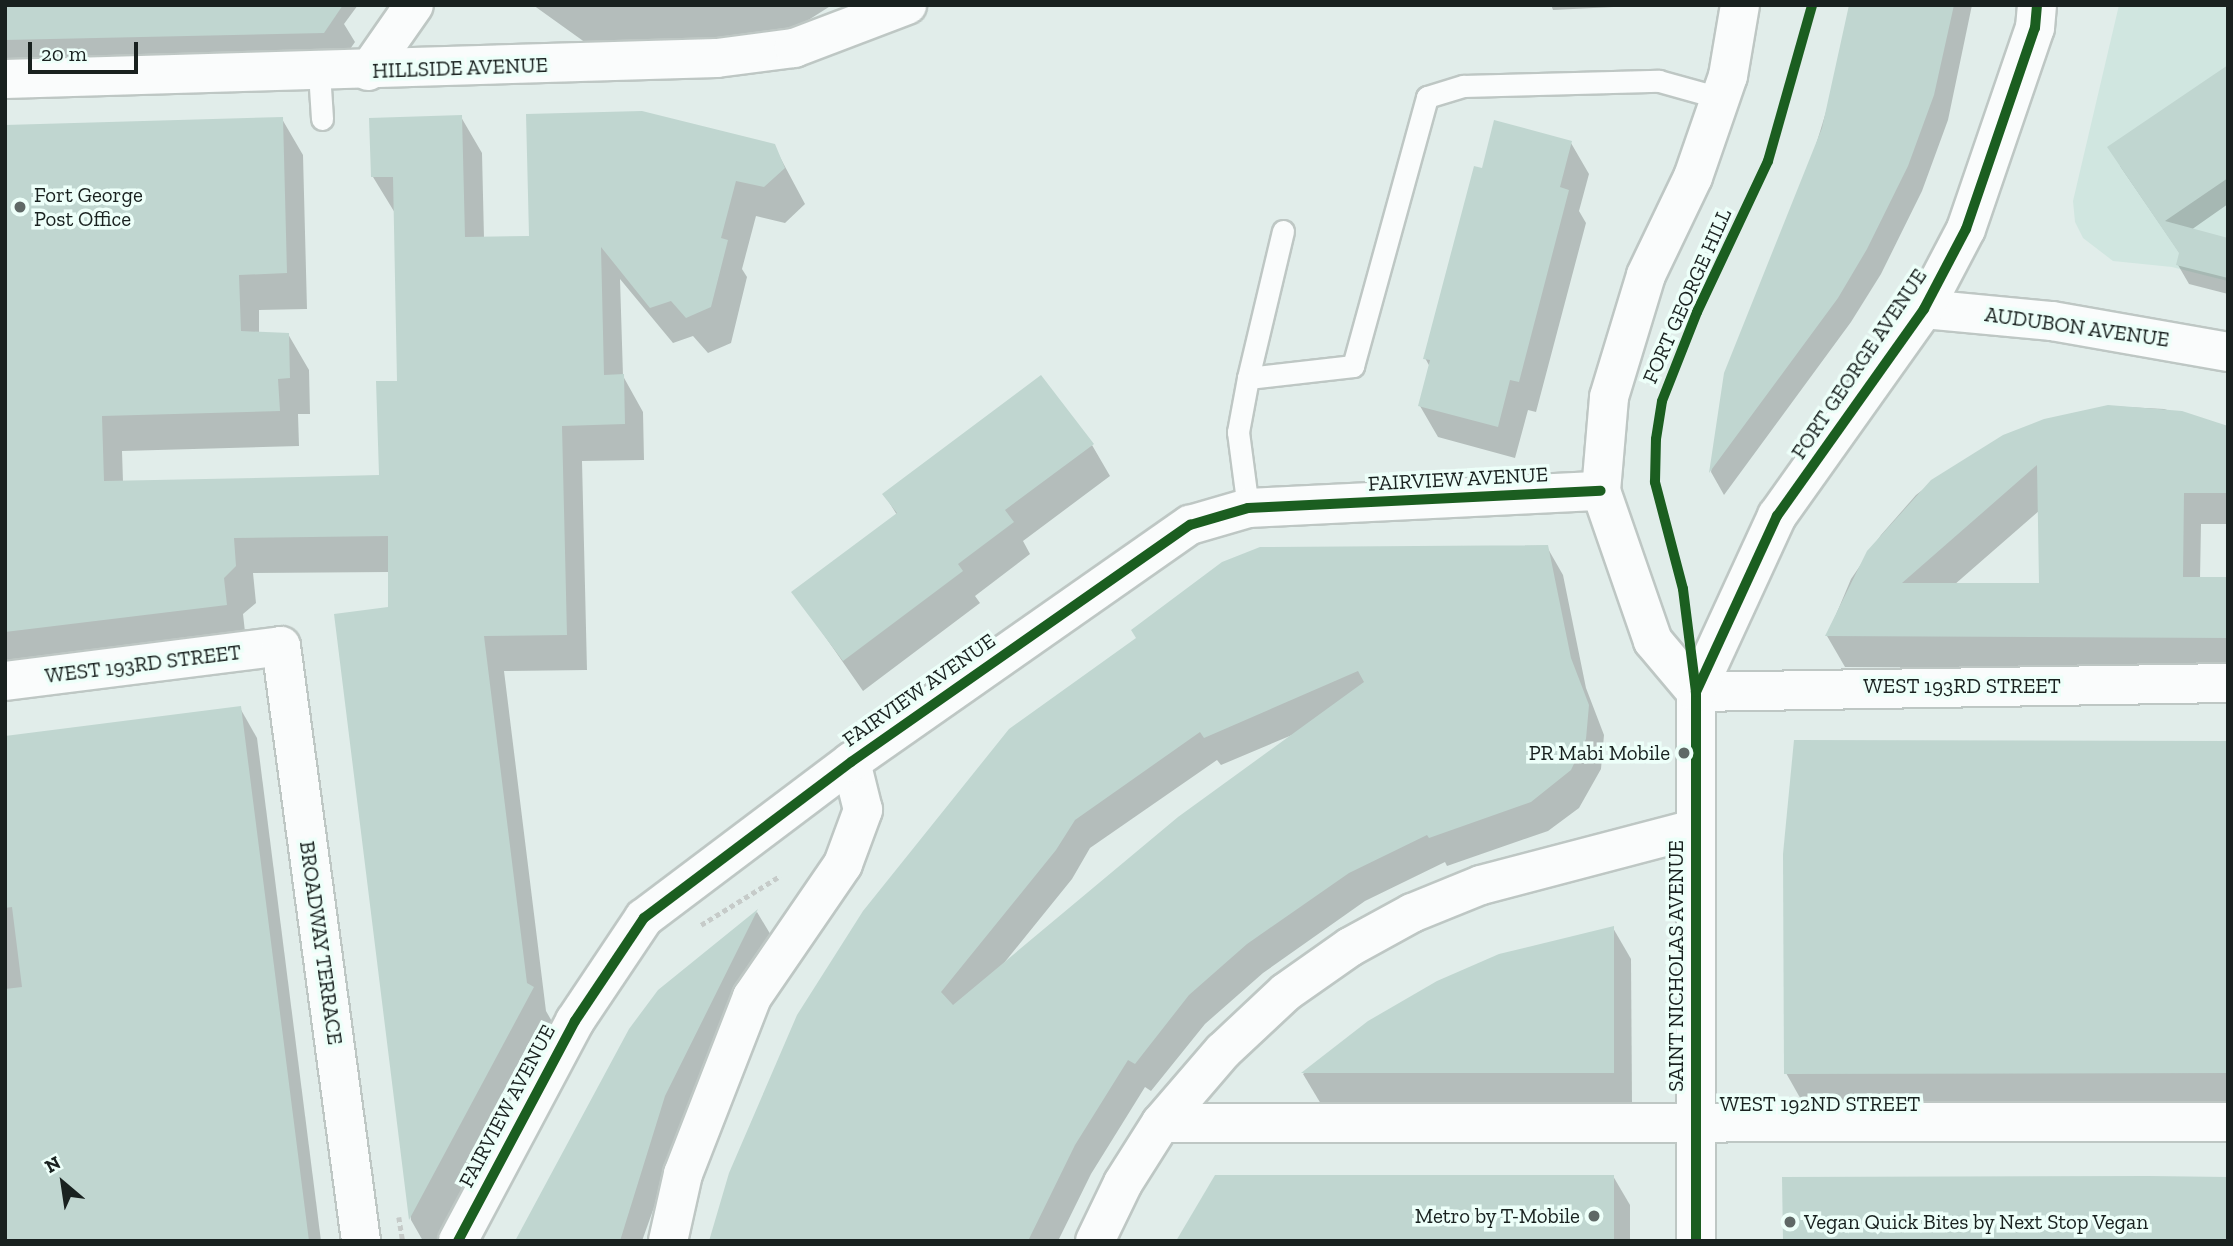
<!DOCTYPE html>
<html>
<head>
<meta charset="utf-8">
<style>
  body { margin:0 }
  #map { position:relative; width:2233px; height:1246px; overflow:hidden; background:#e1edea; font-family:"Zilla Slab",serif }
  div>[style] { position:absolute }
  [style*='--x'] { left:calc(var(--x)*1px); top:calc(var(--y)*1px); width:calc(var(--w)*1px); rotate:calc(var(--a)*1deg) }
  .built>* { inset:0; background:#d0e6e0 }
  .shadow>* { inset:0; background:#0003 }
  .building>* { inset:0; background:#c0d6d0 }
  .path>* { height:4.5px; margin-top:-2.25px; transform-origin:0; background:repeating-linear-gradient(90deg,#c6cbc9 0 5px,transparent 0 8.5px) }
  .roads { filter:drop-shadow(2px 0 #bec7c4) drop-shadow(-2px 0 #bec7c4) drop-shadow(0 2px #bec7c4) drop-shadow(0 -2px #bec7c4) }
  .service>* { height:21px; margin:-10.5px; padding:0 10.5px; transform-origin:10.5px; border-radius:10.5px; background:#fafcfc }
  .minor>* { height:38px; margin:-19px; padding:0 19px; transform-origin:19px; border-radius:19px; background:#fafcfc }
  .tertiary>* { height:38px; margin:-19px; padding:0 19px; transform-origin:19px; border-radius:19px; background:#fafcfc }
  .secondary>* { height:38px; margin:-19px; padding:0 19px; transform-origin:19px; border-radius:19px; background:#fafcfc }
  .cycleway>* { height:10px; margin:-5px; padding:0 5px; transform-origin:5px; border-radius:5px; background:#1b5e20 }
  .dots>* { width:19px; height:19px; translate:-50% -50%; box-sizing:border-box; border:4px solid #edfff9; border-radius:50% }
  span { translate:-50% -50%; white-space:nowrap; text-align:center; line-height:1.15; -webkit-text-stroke:7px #edfff9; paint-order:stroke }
  .street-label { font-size:21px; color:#19211f }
  .poi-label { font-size:21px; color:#19211f }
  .left { translate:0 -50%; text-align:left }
  .right { translate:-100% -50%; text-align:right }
  .frame { position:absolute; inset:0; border:7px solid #19211f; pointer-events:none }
  .north { position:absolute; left:28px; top:1148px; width:70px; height:70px; -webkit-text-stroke:5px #edfff9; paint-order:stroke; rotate:331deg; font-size:19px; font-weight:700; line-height:28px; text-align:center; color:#19211f }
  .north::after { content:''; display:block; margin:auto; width:24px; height:32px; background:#19211f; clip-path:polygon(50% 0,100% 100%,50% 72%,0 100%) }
  .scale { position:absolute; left:28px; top:42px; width:110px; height:32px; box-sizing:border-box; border:4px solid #19211f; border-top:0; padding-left:9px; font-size:21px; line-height:24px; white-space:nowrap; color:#19211f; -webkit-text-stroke:5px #edfff9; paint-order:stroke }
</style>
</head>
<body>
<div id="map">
  <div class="built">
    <div style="clip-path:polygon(2119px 5px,2228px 5px,2228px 281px,2172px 267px,2113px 261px,2083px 238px,2075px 222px,2073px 201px)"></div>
  </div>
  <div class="shadow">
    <div style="clip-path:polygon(5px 5px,358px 5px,344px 24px,355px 42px,341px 62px,5px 70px)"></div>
    <div style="clip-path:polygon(533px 5px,832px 5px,799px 26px,804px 36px,600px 53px)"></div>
    <div style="clip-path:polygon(1551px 5px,1634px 5px,1634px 6px,1553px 10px)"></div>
    <div style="clip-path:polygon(1851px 5px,1972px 5px,1948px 120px,1922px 191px,1881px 274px,1851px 322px,1724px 495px,1711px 472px,1725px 373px,1804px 184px,1844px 53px)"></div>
    <div style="clip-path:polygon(2228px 67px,2228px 204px,2191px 230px,2228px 239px,2228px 294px,2189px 284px,2178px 265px,2181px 255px,2120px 166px)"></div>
    <div style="clip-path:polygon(461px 117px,482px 153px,484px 238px,531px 237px,774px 146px,805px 204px,785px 223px,756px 216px,742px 269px,747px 277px,731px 343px,708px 353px,693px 336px,673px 343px,620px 279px,623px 376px,643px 412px,644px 460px,582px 461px,587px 670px,504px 671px,546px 1011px,554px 1025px,438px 1241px,423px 1241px,411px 1220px,336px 616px,390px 609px,390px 572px,253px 573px,256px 603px,243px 614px,246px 641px,5px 671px,5px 127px,282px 119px,303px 155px,307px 309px,259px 310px,259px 333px,288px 334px,309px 370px,310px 414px,298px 414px,299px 446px,122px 451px,123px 482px,380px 477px,399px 383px,395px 213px,373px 177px)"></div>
    <div style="clip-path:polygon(1571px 143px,1589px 174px,1579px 211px,1586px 223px,1536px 412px,1528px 410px,1515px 458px,1438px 437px,1420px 406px,1430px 367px,1425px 358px,1483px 170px)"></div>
    <div style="clip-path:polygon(evenodd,2108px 406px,2164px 409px,2228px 429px,2228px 524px,2201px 524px,2200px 579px,2228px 579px,2228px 669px,1845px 667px,1827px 636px,1851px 579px,1881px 535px,1916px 495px,1950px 469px,2108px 406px,2040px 510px,2040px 584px,1954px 585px,2040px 510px)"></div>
    <div style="clip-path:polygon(1092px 445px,1110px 476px,1023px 541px,1030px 554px,975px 596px,980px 603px,863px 691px,794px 592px,897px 515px,884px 494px)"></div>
    <div style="clip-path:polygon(evenodd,1547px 547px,1563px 575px,1586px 688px,1604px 735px,1601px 769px,1579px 808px,1548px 831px,1447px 866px,1445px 862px,1365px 901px,1263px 973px,1205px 1024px,1151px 1091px,1145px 1087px,1091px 1174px,1058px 1241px,711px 1241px,1011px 730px,1547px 547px,1292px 735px,1005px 964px,1004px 963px,1072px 879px,1090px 848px,1217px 760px,1221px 765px,1292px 735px)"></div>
    <div style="clip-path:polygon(240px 708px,257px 738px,321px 1241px,5px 1241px,5px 737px)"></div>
    <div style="clip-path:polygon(2228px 742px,2228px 1103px,1803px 1103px,1786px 1073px)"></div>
    <div style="clip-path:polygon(757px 912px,772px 937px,702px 1073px,642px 1241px,517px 1241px,659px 991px)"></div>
    <div style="clip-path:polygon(1613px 928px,1631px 959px,1632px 1104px,1321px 1104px,1303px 1074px,1369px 1022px)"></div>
    <div style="clip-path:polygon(1613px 1176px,1630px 1205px,1630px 1241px,1178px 1241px)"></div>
  </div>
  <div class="building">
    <div style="clip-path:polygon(5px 5px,343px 5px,324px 33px,5px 40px)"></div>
    <div style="clip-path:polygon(1849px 5px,1954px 5px,1934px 95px,1908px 166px,1867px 249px,1838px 298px,1709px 473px,1724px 373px,1822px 128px)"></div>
    <div style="clip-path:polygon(2228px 65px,2228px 178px,2165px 221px,2228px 238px,2228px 278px,2176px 265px,2179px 253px,2107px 147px)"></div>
    <div style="clip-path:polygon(642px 111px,775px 144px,785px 168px,764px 187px,736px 181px,721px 238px,728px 240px,711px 307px,686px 318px,671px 301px,650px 308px,601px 247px,604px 375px,624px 374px,625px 424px,562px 426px,567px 635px,484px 636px,527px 983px,534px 987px,409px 1220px,334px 614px,388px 607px,388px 536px,234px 538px,236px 566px,224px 578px,227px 605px,5px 632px,5px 125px,283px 117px,287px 273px,239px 275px,241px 331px,289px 333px,290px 378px,278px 379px,280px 411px,102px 416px,104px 481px,299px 477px,379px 475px,376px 381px,397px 381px,393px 177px,371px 177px,369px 118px,462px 115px,465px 237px,529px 236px,526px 114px)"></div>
    <div style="clip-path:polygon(1494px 120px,1572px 141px,1560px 187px,1569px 190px,1519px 382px,1510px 380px,1498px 427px,1418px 406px,1430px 360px,1423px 359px,1474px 166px,1482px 168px)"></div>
    <div style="clip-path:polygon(1041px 375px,1094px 444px,1005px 510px,1014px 522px,958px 564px,963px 571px,843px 661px,791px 592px,897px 513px,882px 494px)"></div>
    <div style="clip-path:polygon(evenodd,2108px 405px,2182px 411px,2228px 426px,2228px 493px,2184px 493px,2183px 577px,2228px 577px,2228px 638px,1825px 636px,1867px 551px,1931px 480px,2003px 435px,2044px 419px,2108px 405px,2037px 465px,2039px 583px,1902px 583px,2037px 465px)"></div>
    <div style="clip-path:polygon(evenodd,1548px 545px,1571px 658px,1589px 705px,1586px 739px,1571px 770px,1531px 802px,1429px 838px,1427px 835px,1349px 873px,1247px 944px,1189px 995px,1135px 1064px,1128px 1060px,1075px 1145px,1028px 1241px,709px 1241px,729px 1173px,797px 1015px,863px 911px,1009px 729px,1136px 638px,1131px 630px,1222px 562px,1260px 547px,1548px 545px,1358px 671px,1364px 682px,1178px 817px,953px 1005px,941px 992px,1056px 850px,1075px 820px,1200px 732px,1204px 738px,1358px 671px)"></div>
    <div style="clip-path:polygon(241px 706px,309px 1241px,5px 1241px,5px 989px,22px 987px,12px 907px,5px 908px,5px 736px)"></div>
    <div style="clip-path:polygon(1794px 740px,2228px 741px,2228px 1073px,1784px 1074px,1783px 854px)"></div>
    <div style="clip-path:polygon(758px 909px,665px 1096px,620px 1241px,515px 1241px,629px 1029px,658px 990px)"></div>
    <div style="clip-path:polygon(1614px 926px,1614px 1073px,1301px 1073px,1368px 1021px,1437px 981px,1499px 954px)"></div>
    <div style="clip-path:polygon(1215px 1175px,1614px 1175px,1614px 1241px,1176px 1241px)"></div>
    <div style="clip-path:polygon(2149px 1176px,2228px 1177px,2228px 1241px,1783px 1241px,1782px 1177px)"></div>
  </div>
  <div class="path">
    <div style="--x:701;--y:925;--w:93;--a:-31.8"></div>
    <div style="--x:399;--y:1217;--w:24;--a:81"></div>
  </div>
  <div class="roads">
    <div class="service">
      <div style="--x:319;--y:72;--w:47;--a:86.3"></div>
      <div style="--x:1283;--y:231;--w:151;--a:103.4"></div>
      <div style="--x:1248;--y:378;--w:106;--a:-6.5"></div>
      <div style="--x:1353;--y:366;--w:279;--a:-74.6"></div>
      <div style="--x:1427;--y:97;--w:38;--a:-17"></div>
      <div style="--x:1463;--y:86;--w:196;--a:-1.5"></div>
      <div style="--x:1659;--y:81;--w:63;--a:15.6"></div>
      <div style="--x:1248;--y:378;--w:55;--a:100.5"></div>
      <div style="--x:1238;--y:432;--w:77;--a:82.5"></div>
    </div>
    <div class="minor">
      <div style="--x:368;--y:71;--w:80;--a:-55.1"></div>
      <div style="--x:5;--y:681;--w:278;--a:-7.2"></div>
      <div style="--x:281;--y:646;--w:600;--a:82.34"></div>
      <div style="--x:1696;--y:692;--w:532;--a:-0.97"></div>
      <div style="--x:1161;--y:1123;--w:1067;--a:-0.05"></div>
      <div style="--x:668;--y:1241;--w:69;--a:-77.4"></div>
      <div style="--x:683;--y:1174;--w:190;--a:-68.7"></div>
      <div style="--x:752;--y:997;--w:161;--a:-55.6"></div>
      <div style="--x:843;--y:864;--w:58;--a:-69.7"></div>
      <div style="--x:863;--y:810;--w:49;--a:-104"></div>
    </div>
    <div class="tertiary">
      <div style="--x:5;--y:79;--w:712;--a:-1.69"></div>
      <div style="--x:717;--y:58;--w:78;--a:-7.4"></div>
      <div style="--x:794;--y:48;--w:121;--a:-20.8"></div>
      <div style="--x:1924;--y:309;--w:129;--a:5.4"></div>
      <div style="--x:2052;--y:321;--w:179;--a:10"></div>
      <div style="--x:458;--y:1241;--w:249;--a:-62"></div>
      <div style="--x:575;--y:1021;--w:124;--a:-56.2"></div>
      <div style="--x:644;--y:918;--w:259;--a:-37"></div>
      <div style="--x:851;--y:762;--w:414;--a:-35"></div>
      <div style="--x:1190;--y:525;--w:60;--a:-16.3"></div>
      <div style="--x:1248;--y:508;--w:353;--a:-2.8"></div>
      <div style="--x:1095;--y:1241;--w:64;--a:-64.2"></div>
      <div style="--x:1123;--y:1183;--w:71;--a:-57.7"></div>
      <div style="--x:1161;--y:1123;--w:95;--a:-49.3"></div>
      <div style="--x:1223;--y:1051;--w:86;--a:-43.1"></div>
      <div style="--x:1286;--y:992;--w:78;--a:-35.1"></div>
      <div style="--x:1350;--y:947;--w:71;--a:-28.7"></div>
      <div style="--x:1412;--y:913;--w:74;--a:-22.1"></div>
      <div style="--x:1481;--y:885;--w:221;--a:-14.7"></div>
    </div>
    <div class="secondary">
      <div style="--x:1696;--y:692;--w:67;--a:-130.1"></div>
      <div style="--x:1653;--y:641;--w:159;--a:-109.1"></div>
      <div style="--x:1601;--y:491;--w:94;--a:-85.1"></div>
      <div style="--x:1609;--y:397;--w:127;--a:-73.1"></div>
      <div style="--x:1646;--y:275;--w:109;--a:-64.4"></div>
      <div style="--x:1693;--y:177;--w:107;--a:-70.9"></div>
      <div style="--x:1728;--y:76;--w:72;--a:-80.4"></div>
      <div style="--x:1696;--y:1241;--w:549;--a:-90"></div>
      <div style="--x:1696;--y:692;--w:194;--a:-65.3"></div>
      <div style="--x:1777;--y:516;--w:254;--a:-54.6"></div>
      <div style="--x:1924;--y:309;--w:90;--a:-62.3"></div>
      <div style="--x:1966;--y:229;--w:213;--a:-71.1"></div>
      <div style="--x:2035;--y:28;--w:23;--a:-85"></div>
    </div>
  </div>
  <div class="cycleway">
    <div style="--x:1696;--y:692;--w:194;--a:-65.3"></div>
    <div style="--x:1777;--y:516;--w:254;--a:-54.6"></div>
    <div style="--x:1924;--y:309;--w:90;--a:-62.3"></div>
    <div style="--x:1966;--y:229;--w:213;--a:-71.1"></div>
    <div style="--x:2035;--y:28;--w:23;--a:-85"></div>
    <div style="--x:458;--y:1241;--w:249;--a:-62"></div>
    <div style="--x:575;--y:1021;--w:124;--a:-56.2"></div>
    <div style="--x:644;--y:918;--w:259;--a:-37"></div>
    <div style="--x:851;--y:762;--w:414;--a:-35"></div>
    <div style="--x:1190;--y:525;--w:60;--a:-16.3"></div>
    <div style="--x:1248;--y:508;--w:353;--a:-2.8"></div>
    <div style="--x:1696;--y:1241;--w:549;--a:-90"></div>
    <div style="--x:1696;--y:692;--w:104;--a:-97.2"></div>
    <div style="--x:1683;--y:589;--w:111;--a:-104.7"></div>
    <div style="--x:1655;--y:482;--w:43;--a:-88.7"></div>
    <div style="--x:1656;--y:439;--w:38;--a:-81"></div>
    <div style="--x:1662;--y:401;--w:96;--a:-68.5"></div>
    <div style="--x:1697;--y:312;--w:167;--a:-64.8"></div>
    <div style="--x:1768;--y:161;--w:162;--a:-74.2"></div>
  </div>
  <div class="dots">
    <div style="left:20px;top:207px;background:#5f6866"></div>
    <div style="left:1684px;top:753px;background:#5f6866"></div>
    <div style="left:1594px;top:1216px;background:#5f6866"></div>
    <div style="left:1790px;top:1222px;background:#5f6866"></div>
  </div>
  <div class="street-label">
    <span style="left:460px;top:68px;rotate:-2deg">HILLSIDE AVENUE</span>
    <span style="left:1687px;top:296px;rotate:-66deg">FORT GEORGE HILL</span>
    <span style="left:2077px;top:327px;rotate:8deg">AUDUBON AVENUE</span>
    <span style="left:1859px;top:364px;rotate:-56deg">FORT GEORGE AVENUE</span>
    <span style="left:1458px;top:479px;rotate:-3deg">FAIRVIEW AVENUE</span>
    <span style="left:143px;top:664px;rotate:-7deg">WEST 193RD STREET</span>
    <span style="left:1962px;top:686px">WEST 193RD STREET</span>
    <span style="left:919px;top:690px;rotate:-35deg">FAIRVIEW AVENUE</span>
    <span style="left:321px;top:943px;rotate:82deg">BROADWAY TERRACE</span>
    <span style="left:1676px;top:966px;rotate:-90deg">SAINT NICHOLAS AVENUE</span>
    <span style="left:1820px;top:1104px">WEST 192ND STREET</span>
    <span style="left:507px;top:1106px;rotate:-62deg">FAIRVIEW AVENUE</span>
  </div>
  <div class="poi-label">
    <span class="left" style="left:34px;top:207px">Fort George<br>Post Office</span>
    <span class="right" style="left:1670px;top:753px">PR Mabi Mobile</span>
    <span class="right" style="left:1580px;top:1216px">Metro by T-Mobile</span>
    <span class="left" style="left:1804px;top:1222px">Vegan Quick Bites by Next Stop Vegan</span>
  </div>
  <div class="frame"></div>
  <div class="north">N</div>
  <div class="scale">20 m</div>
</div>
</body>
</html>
